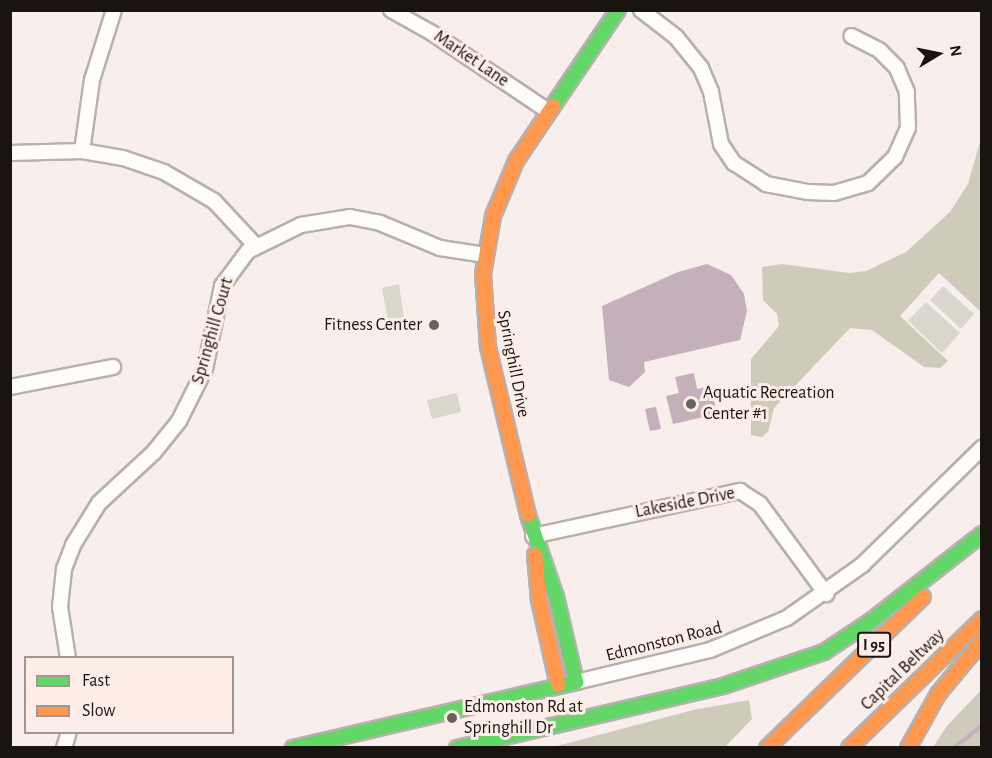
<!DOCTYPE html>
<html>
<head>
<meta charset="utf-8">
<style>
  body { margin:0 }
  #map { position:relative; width:992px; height:758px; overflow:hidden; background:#f8efec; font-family:"Alegreya Sans",sans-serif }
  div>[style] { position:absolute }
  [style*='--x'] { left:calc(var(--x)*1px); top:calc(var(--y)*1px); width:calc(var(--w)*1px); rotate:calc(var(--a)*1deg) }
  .green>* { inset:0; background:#dad7cc }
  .forest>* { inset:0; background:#cecbba }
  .water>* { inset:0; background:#c4afbb }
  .stream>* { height:4px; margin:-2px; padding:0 2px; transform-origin:2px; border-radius:2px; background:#c4afbb }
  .roads { filter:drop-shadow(2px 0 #b7b0ad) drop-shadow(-2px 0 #b7b0ad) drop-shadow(0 2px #b7b0ad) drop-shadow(0 -2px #b7b0ad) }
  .street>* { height:14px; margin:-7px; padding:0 7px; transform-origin:7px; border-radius:7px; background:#fefdfc }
  .fast>* { height:14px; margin:-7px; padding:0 7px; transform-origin:7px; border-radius:7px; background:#63d668 }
  .slow>* { height:14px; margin:-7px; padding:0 7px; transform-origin:7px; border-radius:7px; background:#ff974d }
  .dots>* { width:16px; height:16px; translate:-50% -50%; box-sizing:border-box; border:3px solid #fdede7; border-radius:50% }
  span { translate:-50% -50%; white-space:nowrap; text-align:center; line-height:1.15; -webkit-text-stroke:6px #fdede7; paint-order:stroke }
  .shield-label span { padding:2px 4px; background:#fdede7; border:2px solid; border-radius:4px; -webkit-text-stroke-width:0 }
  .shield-label { font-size:16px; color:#1a1411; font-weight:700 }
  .street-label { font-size:18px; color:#1a1411 }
  .poi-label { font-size:18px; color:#1a1411 }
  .right { translate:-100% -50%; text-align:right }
  .left { translate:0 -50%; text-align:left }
  .frame { position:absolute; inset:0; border:12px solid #1a1411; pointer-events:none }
  .legend { position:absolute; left:24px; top:656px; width:210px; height:78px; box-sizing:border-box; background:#fdede7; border:2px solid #a29691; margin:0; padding:8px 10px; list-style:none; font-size:18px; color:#1a1411 }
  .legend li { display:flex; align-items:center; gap:12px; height:30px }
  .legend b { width:30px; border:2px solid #a29691 }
  .north { position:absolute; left:908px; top:24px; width:60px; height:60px; -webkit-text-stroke:4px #fdede7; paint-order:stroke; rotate:80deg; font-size:16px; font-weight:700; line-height:24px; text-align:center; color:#1a1411 }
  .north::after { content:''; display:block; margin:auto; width:21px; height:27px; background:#1a1411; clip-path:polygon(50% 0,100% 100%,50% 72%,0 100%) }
</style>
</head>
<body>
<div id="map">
  <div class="green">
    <div style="clip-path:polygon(399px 284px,405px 325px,389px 327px,382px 288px)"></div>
    <div style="clip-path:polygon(943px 286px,974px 314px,961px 329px,930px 300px)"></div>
    <div style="clip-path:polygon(926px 302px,960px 333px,942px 353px,908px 321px)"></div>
    <div style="clip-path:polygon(457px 393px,461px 412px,432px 419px,427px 400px)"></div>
  </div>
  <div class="forest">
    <div style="clip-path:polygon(981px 138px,981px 312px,939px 273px,900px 316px,948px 361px,940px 368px,924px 367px,872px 330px,850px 328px,774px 408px,768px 432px,762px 437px,751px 435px,751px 359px,779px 326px,777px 314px,763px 300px,762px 267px,782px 264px,849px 273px,866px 271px,906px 252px,950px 212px,968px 184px)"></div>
    <div style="clip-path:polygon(981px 690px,981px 747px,933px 747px,947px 726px)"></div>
    <div style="clip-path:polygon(749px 700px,752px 719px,725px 747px,553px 747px,693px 710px)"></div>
  </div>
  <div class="water">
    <div style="clip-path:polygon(707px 264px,731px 275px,744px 294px,747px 311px,740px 340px,644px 362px,645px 372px,629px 387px,609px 380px,602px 306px,678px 272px)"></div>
    <div style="clip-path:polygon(694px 373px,697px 389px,711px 386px,717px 414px,673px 424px,666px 396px,679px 393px,675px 377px)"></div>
    <div style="clip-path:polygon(656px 407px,661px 429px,650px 431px,645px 409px)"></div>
  </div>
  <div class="stream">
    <div style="--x:954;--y:748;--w:36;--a:-39"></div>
  </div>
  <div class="roads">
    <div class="street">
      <div style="--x:391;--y:10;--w:47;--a:29.3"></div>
      <div style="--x:432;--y:33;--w:140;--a:33.9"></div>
      <div style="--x:641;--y:10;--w:44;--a:37.6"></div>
      <div style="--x:676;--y:37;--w:40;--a:51"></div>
      <div style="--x:701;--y:68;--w:26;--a:67"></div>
      <div style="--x:711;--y:92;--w:53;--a:79.1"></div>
      <div style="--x:721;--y:144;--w:23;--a:56"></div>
      <div style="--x:734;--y:163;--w:38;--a:33"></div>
      <div style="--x:766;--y:184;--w:43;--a:10.8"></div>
      <div style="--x:808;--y:192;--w:26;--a:2"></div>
      <div style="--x:834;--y:193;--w:35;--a:-16"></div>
      <div style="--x:868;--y:183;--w:37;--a:-44"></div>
      <div style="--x:895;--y:157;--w:32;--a:-66"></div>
      <div style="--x:908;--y:128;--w:36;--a:-92"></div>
      <div style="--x:907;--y:92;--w:26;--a:-113"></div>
      <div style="--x:897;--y:68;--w:25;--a:-135"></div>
      <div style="--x:879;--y:50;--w:31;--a:-153"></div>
      <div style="--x:82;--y:151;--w:72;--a:-82"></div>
      <div style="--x:92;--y:80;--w:73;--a:-72.6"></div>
      <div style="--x:10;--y:153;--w:72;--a:-1.6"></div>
      <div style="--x:82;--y:151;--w:42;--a:9.7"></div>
      <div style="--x:123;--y:158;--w:43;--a:18.9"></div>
      <div style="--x:164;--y:172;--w:58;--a:30.1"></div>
      <div style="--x:214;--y:201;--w:60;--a:47"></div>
      <div style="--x:10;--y:387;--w:105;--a:-11"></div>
      <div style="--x:533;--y:536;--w:212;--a:-12.3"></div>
      <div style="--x:740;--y:491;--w:24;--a:33"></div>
      <div style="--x:760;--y:504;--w:112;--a:53.7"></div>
      <div style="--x:68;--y:658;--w:52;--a:-98.9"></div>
      <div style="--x:60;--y:607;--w:38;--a:-84"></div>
      <div style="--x:64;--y:569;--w:26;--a:-69"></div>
      <div style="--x:73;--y:545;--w:49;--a:-58.2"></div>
      <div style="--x:99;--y:503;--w:75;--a:-42.8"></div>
      <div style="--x:154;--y:452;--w:40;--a:-51"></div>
      <div style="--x:179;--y:421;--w:58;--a:-63.4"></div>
      <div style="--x:205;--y:369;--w:85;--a:-78.4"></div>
      <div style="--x:222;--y:286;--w:44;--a:-53.4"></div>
      <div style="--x:248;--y:251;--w:59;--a:-26.1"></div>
      <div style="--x:301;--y:225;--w:50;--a:-9.3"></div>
      <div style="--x:350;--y:217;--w:31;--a:11"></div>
      <div style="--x:380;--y:223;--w:65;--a:22.6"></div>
      <div style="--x:440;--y:248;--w:46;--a:8.8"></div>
      <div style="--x:576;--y:682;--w:138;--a:-13.4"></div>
      <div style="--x:710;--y:650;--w:83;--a:-22.6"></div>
      <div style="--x:787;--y:618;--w:92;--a:-35.2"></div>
      <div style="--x:862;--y:565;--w:168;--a:-44.3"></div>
      <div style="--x:64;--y:748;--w:17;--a:-73"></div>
    </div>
    <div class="fast">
      <div style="--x:553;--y:106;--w:116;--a:-55.9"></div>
      <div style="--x:293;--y:748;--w:291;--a:-13.1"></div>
      <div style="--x:576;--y:682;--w:87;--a:-103.2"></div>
      <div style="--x:556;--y:597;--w:87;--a:-108.9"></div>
      <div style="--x:457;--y:748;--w:273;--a:-13.1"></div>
      <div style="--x:723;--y:686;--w:107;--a:-18.6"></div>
      <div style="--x:824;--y:652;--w:56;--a:-33.4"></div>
      <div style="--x:871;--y:621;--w:141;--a:-38.1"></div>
    </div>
    <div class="slow">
      <div style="--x:528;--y:515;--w:173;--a:-103.4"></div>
      <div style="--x:488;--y:347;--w:73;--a:-93.9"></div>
      <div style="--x:483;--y:274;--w:59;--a:-80.2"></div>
      <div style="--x:493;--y:216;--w:60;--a:-67.3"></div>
      <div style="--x:516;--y:161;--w:66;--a:-56.1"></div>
      <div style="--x:535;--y:555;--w:45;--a:84.9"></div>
      <div style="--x:539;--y:600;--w:87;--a:77.4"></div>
      <div style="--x:767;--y:748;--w:217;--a:-44.1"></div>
      <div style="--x:849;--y:748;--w:185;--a:-44.1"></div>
      <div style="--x:908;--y:748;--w:62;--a:-60.9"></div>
      <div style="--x:938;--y:694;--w:69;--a:-50.3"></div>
    </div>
  </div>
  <div class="dots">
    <div style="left:434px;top:325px;background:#68615e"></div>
    <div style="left:691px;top:404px;background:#68615e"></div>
    <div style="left:452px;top:718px;background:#68615e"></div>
  </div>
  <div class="shield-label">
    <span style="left:874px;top:645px">I 95</span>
  </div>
  <div class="street-label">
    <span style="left:471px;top:59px;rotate:34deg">Market Lane</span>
    <span style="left:213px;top:331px;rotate:-74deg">Springhill Court</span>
    <span style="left:513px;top:364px;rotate:79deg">Springhill Drive</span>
    <span style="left:685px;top:503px;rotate:-11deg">Lakeside Drive</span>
    <span style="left:664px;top:642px;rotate:-14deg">Edmonston Road</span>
    <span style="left:903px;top:670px;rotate:-44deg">Capital Beltway</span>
  </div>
  <div class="poi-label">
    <span class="right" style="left:422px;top:325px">Fitness Center</span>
    <span class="left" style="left:703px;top:404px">Aquatic Recreation<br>Center #1</span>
    <span class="left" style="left:464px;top:718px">Edmonston Rd at<br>Springhill Dr</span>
  </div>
  <div class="frame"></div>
  <ul class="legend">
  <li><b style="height:8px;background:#63d668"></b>Fast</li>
  <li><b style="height:8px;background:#ff974d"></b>Slow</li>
  </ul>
  <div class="north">N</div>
</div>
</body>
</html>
